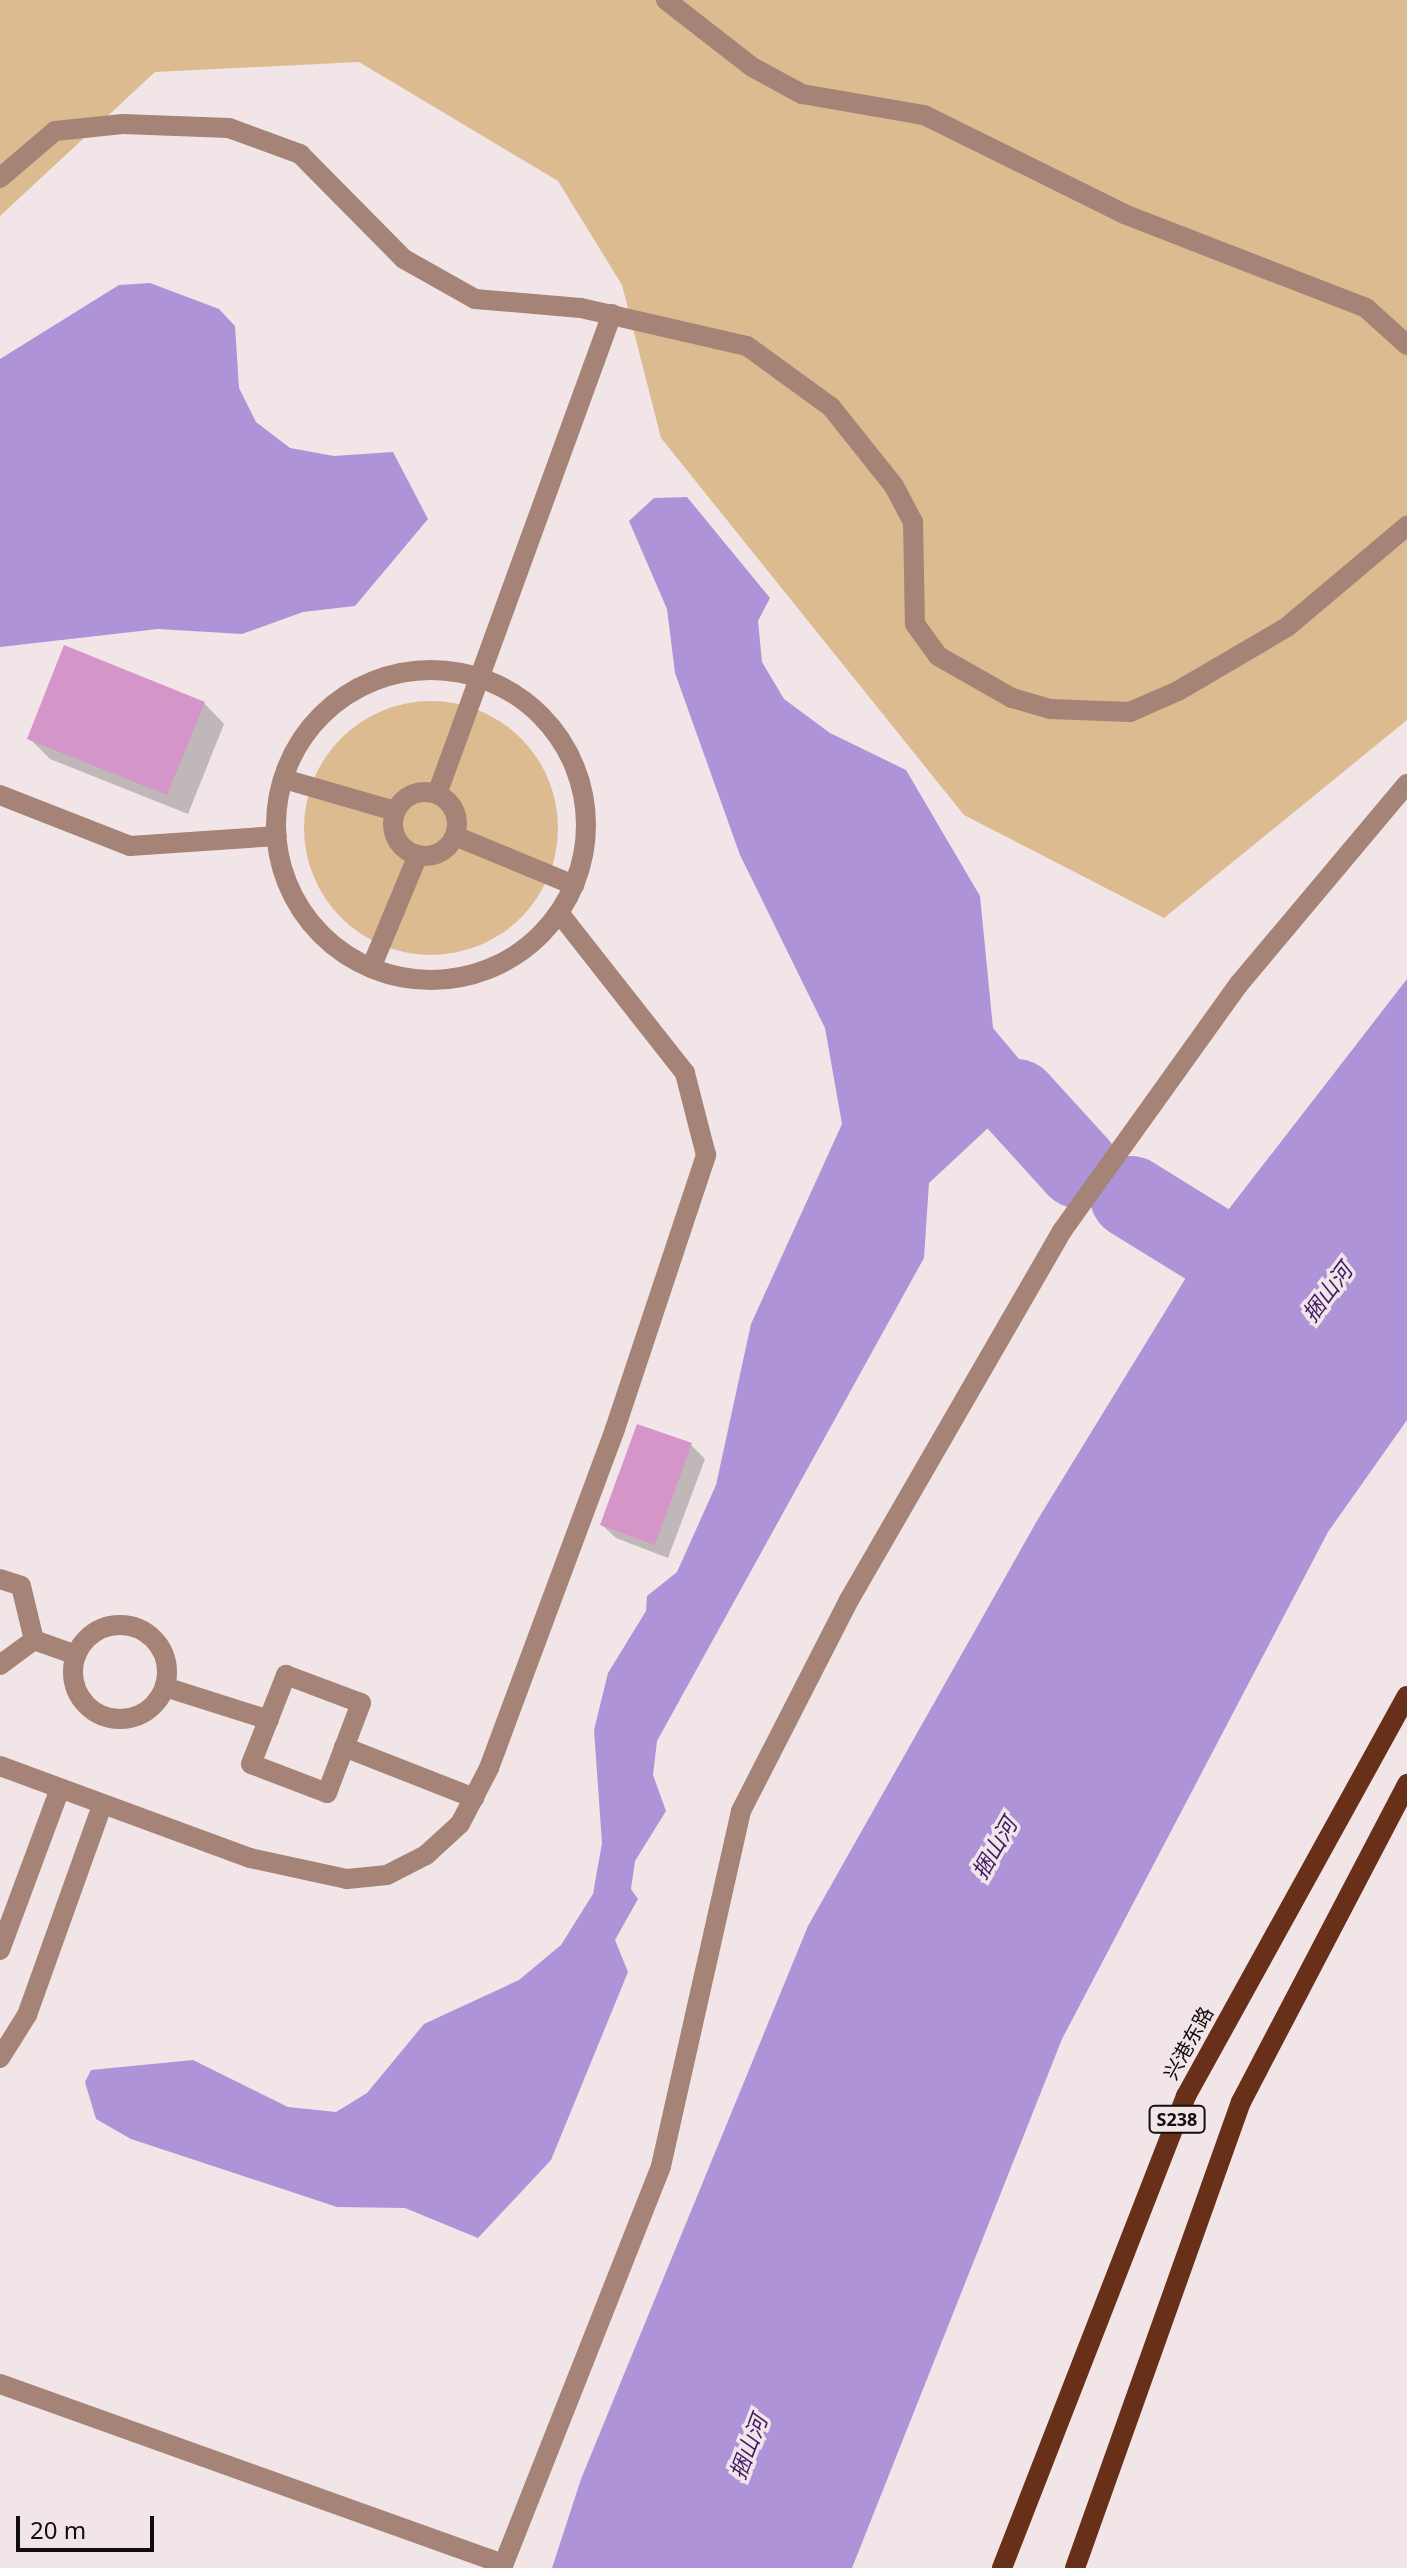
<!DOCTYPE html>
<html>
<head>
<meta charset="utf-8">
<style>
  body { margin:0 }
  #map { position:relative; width:1407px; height:2568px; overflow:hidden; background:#f1e5e7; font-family:"Noto Sans","Noto Sans SC",sans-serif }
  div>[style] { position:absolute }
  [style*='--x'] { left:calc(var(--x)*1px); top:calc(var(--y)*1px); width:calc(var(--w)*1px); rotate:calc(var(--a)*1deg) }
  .green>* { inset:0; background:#dcbb90 }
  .round { border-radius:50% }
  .water>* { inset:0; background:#ae93d9 }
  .shadow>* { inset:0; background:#0003 }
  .river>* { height:82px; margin:-41px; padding:0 41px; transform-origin:41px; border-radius:41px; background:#ae93d9 }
  .building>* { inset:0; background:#d695c8 }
  .service>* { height:20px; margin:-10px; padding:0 10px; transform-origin:10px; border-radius:10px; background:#a58376 }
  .service>.ring { margin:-10px; padding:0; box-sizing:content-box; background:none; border:20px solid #a58376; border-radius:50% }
  .minor>* { height:20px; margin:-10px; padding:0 10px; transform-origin:10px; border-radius:10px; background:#a58376 }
  .primary>* { height:20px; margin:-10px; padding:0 10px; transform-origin:10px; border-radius:10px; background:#683019 }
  span { translate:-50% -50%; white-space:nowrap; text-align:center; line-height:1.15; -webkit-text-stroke:7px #f1e5e7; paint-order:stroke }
  .shield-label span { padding:2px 6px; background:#f1e5e7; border:2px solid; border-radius:6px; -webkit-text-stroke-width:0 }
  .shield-label { font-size:18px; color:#120e0f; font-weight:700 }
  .street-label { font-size:20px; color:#120e0f }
  .water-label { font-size:22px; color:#3e1668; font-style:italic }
  .scale { position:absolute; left:16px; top:2516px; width:138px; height:36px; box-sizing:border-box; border:4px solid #120e0f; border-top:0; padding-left:10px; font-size:24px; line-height:28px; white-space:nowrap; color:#120e0f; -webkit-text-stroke:6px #f1e5e7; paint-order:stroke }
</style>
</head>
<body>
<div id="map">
  <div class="green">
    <div style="clip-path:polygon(0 0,1407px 0,1407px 720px,1164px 918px,964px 815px,661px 438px,622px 285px,558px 181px,359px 62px,155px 72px,0 216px)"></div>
    <div class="round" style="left:304px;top:701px;width:254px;height:254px"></div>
  </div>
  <div class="water">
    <div style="clip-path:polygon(150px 283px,219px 309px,235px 326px,239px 388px,256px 422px,290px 448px,334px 456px,393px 452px,428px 519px,355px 606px,303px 612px,242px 634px,158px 629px,0 647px,0 359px,119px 285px)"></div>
    <div style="clip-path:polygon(687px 497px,770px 598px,758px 621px,762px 662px,784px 699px,830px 733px,906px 770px,980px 896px,993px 1028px,1025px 1066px,1051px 1077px,1012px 1133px,988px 1128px,929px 1183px,924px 1258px,657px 1741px,653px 1775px,666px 1811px,635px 1861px,631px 1889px,638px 1899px,615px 1940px,628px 1972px,551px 2160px,478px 2238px,405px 2208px,337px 2207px,131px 2139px,96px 2119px,85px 2082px,91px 2070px,193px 2060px,288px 2107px,336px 2112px,367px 2093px,424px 2024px,519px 1980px,561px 1945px,593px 1894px,602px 1843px,594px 1730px,608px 1673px,646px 1611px,647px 1596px,677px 1572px,716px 1485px,751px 1324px,842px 1124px,825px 1028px,740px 855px,675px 673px,667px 609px,629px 521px,654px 498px)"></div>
    <div style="clip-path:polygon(1407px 979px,1407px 1420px,1328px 1532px,1062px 2039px,852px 2568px,552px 2568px,581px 2479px,808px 1926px,1038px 1519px,1225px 1214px)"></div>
  </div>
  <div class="shadow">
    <div style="clip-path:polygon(204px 703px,224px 724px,188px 814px,50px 759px,29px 738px)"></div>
    <div style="clip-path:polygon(691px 1445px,705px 1459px,668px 1558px,616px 1538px,602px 1525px)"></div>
  </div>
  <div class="river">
    <div style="--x:1017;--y:1100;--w:91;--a:47.7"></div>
    <div style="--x:1131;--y:1197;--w:203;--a:31.7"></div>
  </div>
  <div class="building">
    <div style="clip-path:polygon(64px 645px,205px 702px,167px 795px,27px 739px)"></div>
    <div style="clip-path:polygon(637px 1424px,692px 1443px,655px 1545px,600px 1525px)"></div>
  </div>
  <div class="service">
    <div style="--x:666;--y:0;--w:109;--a:37.9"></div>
    <div style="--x:752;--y:67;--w:57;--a:28.4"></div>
    <div style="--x:802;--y:94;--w:124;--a:9.8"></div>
    <div style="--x:924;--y:115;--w:223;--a:26.3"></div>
    <div style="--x:1124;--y:214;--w:260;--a:21.2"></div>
    <div style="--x:1366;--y:308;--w:55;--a:42.1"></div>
    <div style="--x:0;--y:178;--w:72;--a:-40.5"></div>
    <div style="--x:55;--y:131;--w:68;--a:-5.9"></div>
    <div style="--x:123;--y:124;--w:106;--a:2.2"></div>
    <div style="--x:229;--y:128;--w:76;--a:20.1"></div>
    <div style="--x:300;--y:154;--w:148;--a:45.3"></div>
    <div style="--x:404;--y:259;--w:81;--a:29.4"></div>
    <div style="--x:475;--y:299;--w:106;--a:4.9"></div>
    <div style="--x:581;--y:308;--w:170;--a:12.9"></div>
    <div style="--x:747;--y:346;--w:104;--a:36"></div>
    <div style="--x:831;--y:407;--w:101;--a:51.4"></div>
    <div style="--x:894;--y:486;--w:41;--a:62.2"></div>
    <div style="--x:913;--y:522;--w:102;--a:88.9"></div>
    <div style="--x:915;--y:624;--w:39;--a:54"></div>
    <div style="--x:938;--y:656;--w:85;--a:29.6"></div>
    <div style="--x:1012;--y:698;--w:40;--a:16"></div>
    <div style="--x:1050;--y:709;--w:80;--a:2.1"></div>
    <div style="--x:1130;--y:712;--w:52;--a:-23.6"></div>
    <div style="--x:1178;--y:691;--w:126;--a:-30.4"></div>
    <div style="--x:1287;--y:627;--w:157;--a:-40.1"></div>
    <div class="ring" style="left:276px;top:670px;width:290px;height:290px"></div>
    <div style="--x:284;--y:779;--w:116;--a:16.1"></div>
    <div class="ring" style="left:393px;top:792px;width:44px;height:44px"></div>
    <div style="--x:437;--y:794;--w:511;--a:-69.97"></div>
    <div style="--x:0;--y:795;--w:140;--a:21.4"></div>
    <div style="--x:130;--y:846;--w:147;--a:-3.9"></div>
    <div style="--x:455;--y:836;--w:129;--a:22.4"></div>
    <div style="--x:371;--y:968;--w:122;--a:-67.4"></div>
    <div style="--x:0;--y:1579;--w:22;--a:18"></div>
    <div style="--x:21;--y:1586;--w:56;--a:76.5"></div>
    <div style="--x:34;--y:1640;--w:42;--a:143.7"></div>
    <div class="ring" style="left:73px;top:1625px;width:74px;height:74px"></div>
    <div style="--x:34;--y:1640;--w:45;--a:19.7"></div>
    <div style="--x:286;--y:1675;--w:80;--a:20.5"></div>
    <div style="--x:361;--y:1703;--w:96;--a:110.7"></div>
    <div style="--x:327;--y:1793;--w:81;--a:-159.1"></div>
    <div style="--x:251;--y:1764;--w:96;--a:-68.5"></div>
    <div style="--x:165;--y:1687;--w:109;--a:17.6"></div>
    <div style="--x:344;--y:1747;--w:140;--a:21.4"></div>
    <div style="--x:0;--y:1766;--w:266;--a:20.2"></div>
    <div style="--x:250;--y:1858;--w:99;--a:12.2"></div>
    <div style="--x:347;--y:1879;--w:40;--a:-5.7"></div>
    <div style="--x:387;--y:1875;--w:44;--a:-27.1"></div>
    <div style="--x:426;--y:1855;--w:46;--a:-42.4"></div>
    <div style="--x:460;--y:1824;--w:63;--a:-62.6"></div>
    <div style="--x:489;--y:1768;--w:362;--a:-69.6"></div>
    <div style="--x:615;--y:1429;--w:289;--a:-71.6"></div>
    <div style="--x:706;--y:1155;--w:85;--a:-104.4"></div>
    <div style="--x:685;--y:1073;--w:204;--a:-128.2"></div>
    <div style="--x:0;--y:1950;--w:172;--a:-69.6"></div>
    <div style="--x:0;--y:2058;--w:51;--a:-57.9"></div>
    <div style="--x:27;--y:2015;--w:223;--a:-70.3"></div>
    <div style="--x:0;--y:2384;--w:534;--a:19.69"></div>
  </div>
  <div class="minor">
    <div style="--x:502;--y:2568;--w:432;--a:-68.4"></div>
    <div style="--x:661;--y:2166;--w:364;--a:-77.3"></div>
    <div style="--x:741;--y:1811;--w:237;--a:-62.9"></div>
    <div style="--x:849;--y:1600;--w:426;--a:-60"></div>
    <div style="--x:1062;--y:1231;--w:304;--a:-54.4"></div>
    <div style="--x:1239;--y:984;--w:261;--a:-50"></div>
  </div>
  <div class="primary">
    <div style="--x:1002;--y:2568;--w:507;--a:-68.7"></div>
    <div style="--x:1186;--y:2096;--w:457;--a:-61.1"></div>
    <div style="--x:1075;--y:2568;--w:495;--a:-70.4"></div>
    <div style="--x:1241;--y:2102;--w:359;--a:-62.4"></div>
  </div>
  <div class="shield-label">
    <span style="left:1177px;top:2119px">S238</span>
  </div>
  <div class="street-label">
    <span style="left:1188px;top:2043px;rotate:-61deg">兴港东路</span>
  </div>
  <div class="water-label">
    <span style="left:1327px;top:1292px;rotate:-53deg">捆山河</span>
    <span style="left:994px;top:1848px;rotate:-60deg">捆山河</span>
    <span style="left:748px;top:2447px;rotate:-69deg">捆山河</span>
  </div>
  <div class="scale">20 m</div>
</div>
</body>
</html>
